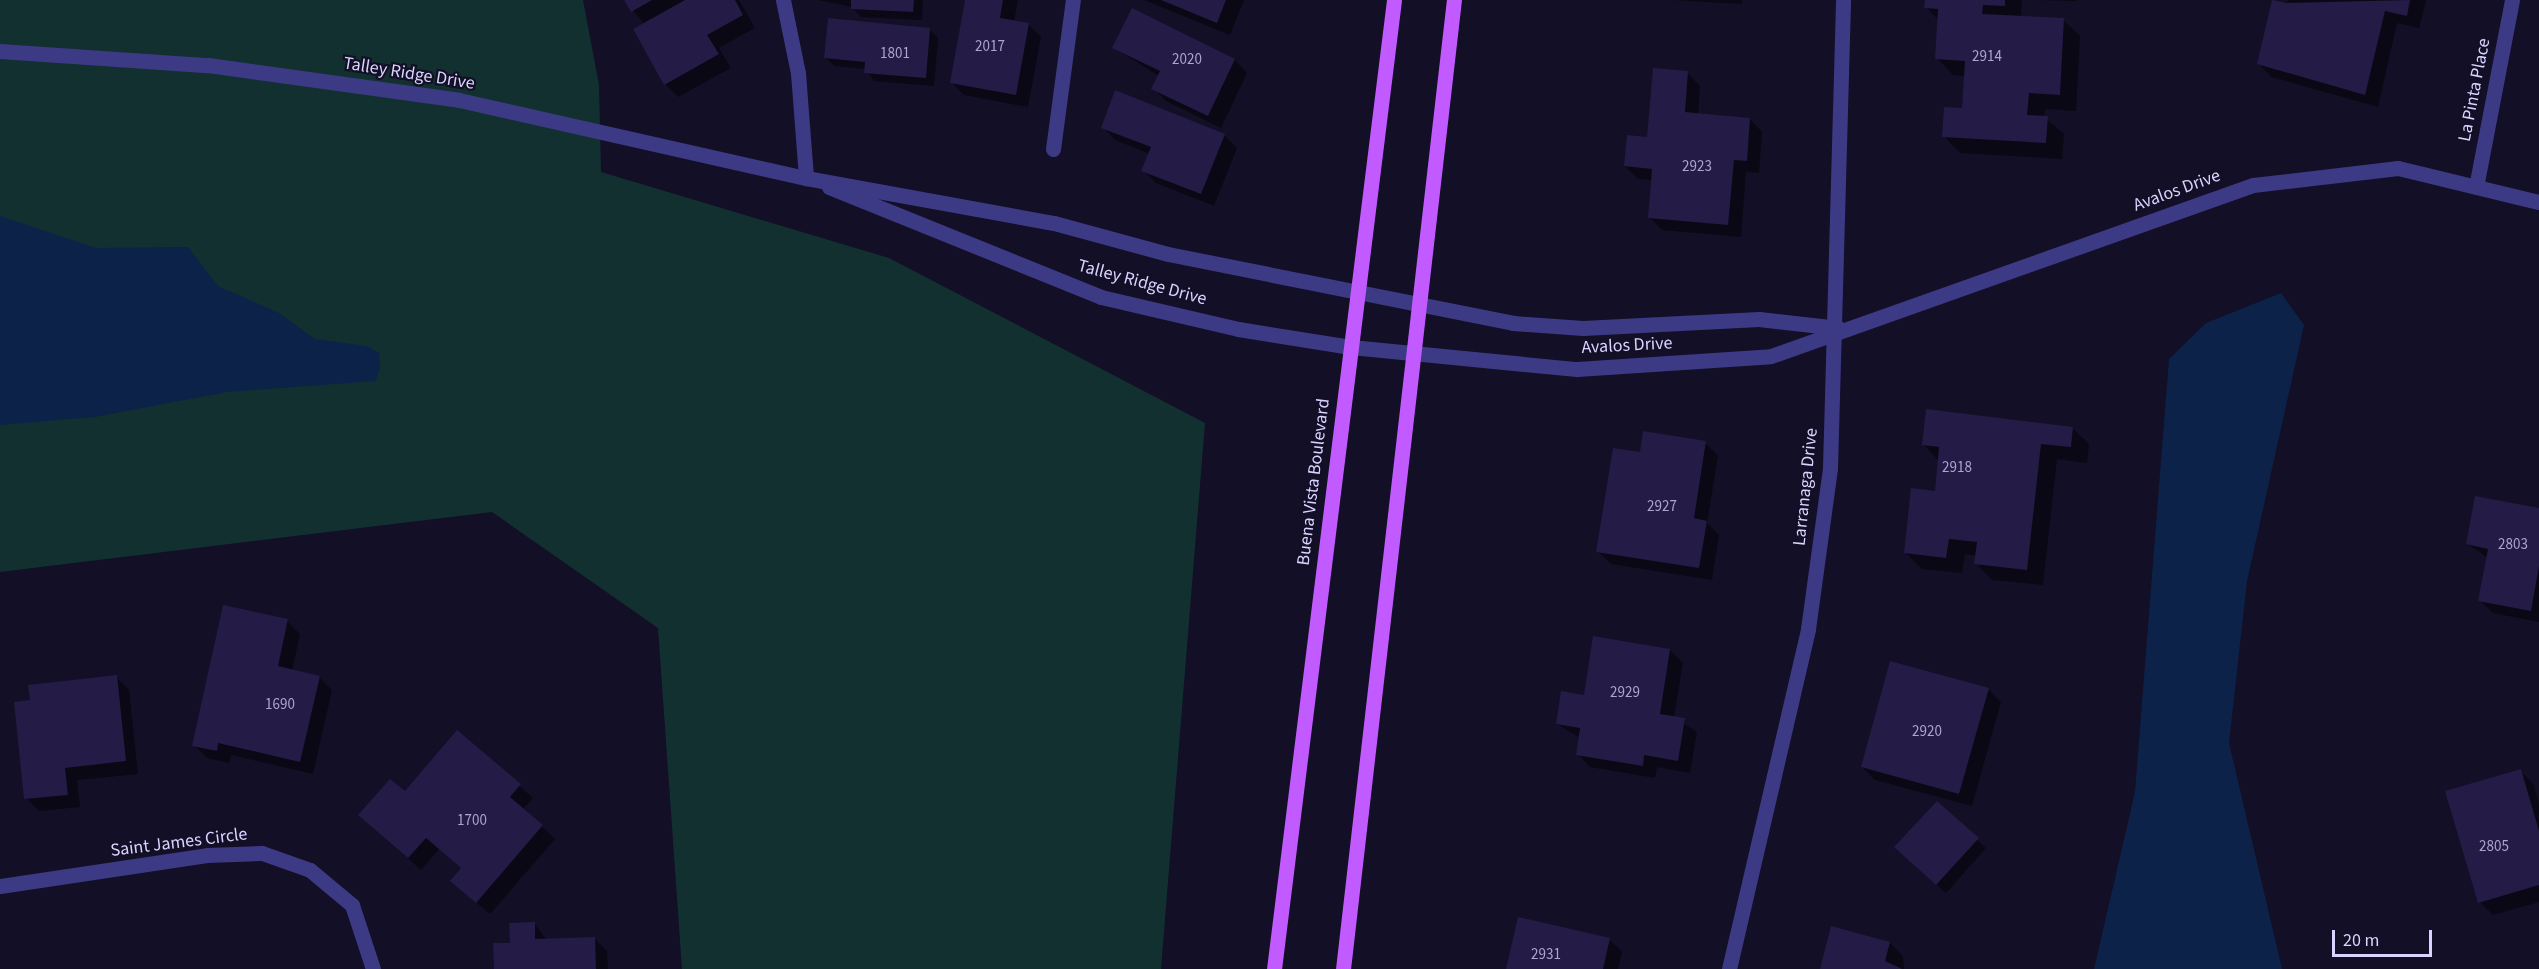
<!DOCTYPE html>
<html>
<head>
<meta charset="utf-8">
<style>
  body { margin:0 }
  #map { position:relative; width:2539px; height:969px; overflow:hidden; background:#130f26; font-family:"Source Sans 3",sans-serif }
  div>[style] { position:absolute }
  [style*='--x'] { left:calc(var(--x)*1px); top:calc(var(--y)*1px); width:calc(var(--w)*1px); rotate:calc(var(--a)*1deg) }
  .green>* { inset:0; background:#12302f }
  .water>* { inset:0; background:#0c2248 }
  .shadow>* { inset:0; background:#0007 }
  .building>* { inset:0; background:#241b47 }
  .minor>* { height:15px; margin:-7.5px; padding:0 7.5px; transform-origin:7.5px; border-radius:7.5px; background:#3d3a85 }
  .major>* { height:15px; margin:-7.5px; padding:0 7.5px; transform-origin:7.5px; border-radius:7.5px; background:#c25bff }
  span { translate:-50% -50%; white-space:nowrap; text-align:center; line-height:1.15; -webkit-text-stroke:4.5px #130f26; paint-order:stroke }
  .number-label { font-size:15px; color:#aca6d1 }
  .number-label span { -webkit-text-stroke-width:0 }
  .street-label { font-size:18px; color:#d9d4ff }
  .scale { position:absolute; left:2332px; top:930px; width:100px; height:27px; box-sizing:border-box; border:3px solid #d9d4ff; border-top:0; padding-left:8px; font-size:18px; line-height:21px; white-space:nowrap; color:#d9d4ff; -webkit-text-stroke:4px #130f26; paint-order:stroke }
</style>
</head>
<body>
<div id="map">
  <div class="green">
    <div style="clip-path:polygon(0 0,583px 0,599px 85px,601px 172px,889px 258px,1205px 423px,1161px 969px,682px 969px,658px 628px,492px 512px,0 572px)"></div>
  </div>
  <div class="water">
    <div style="clip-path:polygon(0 216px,96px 248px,188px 247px,218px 286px,279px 313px,315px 339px,367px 346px,379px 353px,380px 370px,375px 381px,227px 392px,95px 417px,0 425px)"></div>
    <div style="clip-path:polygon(2281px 293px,2304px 325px,2247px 581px,2229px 743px,2282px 969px,2094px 969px,2135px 792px,2169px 359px,2206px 323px)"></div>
  </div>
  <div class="shadow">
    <div style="clip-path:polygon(625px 0,739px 0,755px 28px,719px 48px,731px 68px,678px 97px,665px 84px,644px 24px)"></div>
    <div style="clip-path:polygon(818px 0,923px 0,922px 20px,861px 17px,852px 7px)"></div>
    <div style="clip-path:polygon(966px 0,1018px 0,1014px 22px,1028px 24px,1041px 37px,1028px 107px,964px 95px,951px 82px)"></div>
    <div style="clip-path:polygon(1144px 0,1244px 0,1230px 35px)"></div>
    <div style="clip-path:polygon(1673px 0,1742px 0,1742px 4px)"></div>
    <div style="clip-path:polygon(1926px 0,2022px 0,2021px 17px,2063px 20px,2080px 36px,2076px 111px,2045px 109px,2044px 117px,2064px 134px,2062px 159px,1960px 153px,1944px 136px,1963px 110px,1965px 76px,1953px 75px,1937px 58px,1939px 21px,1926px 7px)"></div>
    <div style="clip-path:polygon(2037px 0,2077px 0,2077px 1px)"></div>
    <div style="clip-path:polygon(2288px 0,2426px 0,2419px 28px,2397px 23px,2378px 107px,2271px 77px,2259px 64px)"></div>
    <div style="clip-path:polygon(1132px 10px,1235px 60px,1247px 73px,1221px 128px,1166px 101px,1153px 88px,1159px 76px,1114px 48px)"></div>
    <div style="clip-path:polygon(929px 29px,938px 38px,934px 86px,874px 81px,866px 69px,834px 66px,826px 58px)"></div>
    <div style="clip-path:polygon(1687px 73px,1700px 86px,1698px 115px,1750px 119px,1762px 132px,1759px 173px,1746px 172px,1741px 237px,1662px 230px,1649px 217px,1653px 180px,1638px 179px,1625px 166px,1648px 139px)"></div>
    <div style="clip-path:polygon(1103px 127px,1224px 135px,1237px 148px,1214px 206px,1156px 183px,1143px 170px,1150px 154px,1115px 140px)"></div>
    <div style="clip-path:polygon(2072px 428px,2089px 444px,2087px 463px,2057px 459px,2043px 585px,1992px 580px,1976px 563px,1977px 556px,1965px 554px,1962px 573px,1922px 569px,1905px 552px,1936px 492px,1939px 461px,1923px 444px)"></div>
    <div style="clip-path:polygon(1705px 443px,1718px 456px,1707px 523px,1719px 535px,1712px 580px,1611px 564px,1598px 552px,1641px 454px)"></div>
    <div style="clip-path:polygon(2539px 509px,2539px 622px,2493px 613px,2480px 601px,2488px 558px,2468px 544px)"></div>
    <div style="clip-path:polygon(287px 621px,300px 634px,292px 671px,319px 677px,332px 690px,313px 774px,231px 755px,229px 763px,207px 758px,194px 745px)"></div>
    <div style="clip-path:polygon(1670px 650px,1683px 663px,1674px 717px,1697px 732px,1690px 773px,1657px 767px,1655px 778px,1590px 767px,1578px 754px,1580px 738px,1557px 724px,1585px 696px)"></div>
    <div style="clip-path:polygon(116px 677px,129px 690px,138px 774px,77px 780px,80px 807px,39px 811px,26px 798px,32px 702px)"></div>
    <div style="clip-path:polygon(1988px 689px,2001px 702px,1972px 806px,1875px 780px,1862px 767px)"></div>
    <div style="clip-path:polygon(457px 732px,533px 798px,523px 809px,555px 839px,490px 914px,465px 893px,462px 869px,439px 849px,421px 870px,360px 815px,405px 793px)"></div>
    <div style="clip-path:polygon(2520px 771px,2533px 783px,2539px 804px,2539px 902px,2493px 915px,2480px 902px)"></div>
    <div style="clip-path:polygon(1937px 803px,1986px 848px,1946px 893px,1905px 856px)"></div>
    <div style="clip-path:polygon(534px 923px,547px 940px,594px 938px,607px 951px,608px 969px,496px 969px)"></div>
    <div style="clip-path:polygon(1609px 939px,1622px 952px,1618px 969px,1507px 969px)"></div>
    <div style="clip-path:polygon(1890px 943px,1903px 956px,1904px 969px,1822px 969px)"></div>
  </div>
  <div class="building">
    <div style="clip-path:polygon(624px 0,652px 0,631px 12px)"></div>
    <div style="clip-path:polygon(685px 0,735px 0,743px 15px,707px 35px,719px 54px,664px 85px,633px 29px)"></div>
    <div style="clip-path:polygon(851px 0,914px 0,913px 12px,851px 9px)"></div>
    <div style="clip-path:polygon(965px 0,1003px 0,1000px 18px,1029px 23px,1016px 95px,950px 83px)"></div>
    <div style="clip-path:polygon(1161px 0,1226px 0,1217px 23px)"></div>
    <div style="clip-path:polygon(1925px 0,2005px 0,2005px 6px,1983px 5px,1982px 14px,2064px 18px,2060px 95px,2029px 93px,2027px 115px,2048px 116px,2046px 143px,1942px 137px,1944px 107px,1962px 108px,1965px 61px,1935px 59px,1938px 9px,1924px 8px)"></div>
    <div style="clip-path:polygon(2272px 0,2286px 3px,2410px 0,2407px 16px,2385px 11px,2365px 95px,2257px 64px)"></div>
    <div style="clip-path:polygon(1132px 8px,1235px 59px,1208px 116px,1151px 89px,1160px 71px,1112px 48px)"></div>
    <div style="clip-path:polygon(828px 18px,930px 28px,926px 78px,864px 73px,865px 62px,824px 58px)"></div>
    <div style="clip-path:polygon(1653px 68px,1688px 71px,1685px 112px,1750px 118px,1747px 161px,1734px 160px,1728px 225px,1648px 218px,1652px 169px,1624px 166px,1627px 135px,1647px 137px)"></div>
    <div style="clip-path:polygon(1115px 90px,1225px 134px,1201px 194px,1141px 171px,1151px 147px,1101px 128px)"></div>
    <div style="clip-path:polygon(1926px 409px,2073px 427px,2071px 447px,2041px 444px,2027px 570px,1974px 564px,1977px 542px,1949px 539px,1946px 558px,1904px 553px,1911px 488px,1935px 491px,1939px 447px,1922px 445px)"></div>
    <div style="clip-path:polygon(1643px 431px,1706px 441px,1694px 518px,1707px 521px,1699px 568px,1596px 552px,1613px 448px,1640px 452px)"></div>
    <div style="clip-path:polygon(2475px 496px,2539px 508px,2539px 566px,2531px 611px,2478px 601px,2488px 549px,2466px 544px)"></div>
    <div style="clip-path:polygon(223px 605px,288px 619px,278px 666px,320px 676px,300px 762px,218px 743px,217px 751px,192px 746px)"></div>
    <div style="clip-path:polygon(1593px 636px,1670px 649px,1660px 714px,1685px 718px,1678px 761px,1644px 755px,1643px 766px,1576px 755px,1580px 728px,1556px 724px,1561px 691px,1584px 695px)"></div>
    <div style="clip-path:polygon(1890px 661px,1989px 688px,1959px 794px,1861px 767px)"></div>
    <div style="clip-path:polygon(117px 675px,126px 761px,65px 768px,68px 795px,24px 799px,14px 702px,30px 700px,28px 685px)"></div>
    <div style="clip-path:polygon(457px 730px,521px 784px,510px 797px,543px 825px,476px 903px,450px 881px,461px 868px,426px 838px,408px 858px,358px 815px,390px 779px,405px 791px)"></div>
    <div style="clip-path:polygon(2521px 769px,2539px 831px,2539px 885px,2478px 903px,2445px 791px)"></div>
    <div style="clip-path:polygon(1937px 801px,1979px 838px,1936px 885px,1894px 847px)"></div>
    <div style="clip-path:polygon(1518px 917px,1610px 938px,1603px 969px,1506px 969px)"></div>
    <div style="clip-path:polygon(535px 922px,535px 939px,595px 937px,596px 969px,494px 969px,493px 943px,510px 943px,509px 923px)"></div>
    <div style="clip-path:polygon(1831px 926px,1890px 942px,1885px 961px,1902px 969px,1820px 969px)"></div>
  </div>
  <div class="minor">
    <div style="--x:783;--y:0;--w:75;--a:78.4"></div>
    <div style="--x:798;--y:73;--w:105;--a:85.6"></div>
    <div style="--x:0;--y:51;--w:208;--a:3.9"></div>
    <div style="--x:208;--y:65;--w:253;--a:7.9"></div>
    <div style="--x:459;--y:100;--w:356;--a:12.7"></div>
    <div style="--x:806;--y:178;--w:252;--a:10.3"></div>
    <div style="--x:1054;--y:223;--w:118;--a:15.2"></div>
    <div style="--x:1168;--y:254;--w:352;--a:11.3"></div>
    <div style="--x:1513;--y:323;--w:70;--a:4.1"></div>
    <div style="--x:1583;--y:328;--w:176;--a:-2.9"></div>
    <div style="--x:1759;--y:319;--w:80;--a:6.5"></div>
    <div style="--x:1053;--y:149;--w:150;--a:-82.4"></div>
    <div style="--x:829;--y:187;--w:293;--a:22"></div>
    <div style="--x:1101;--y:297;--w:141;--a:13.1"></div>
    <div style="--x:1238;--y:329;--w:114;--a:9.1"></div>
    <div style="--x:1351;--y:347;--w:227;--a:5.6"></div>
    <div style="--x:1577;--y:369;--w:194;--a:-3.8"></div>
    <div style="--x:1771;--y:356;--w:511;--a:-19.53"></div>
    <div style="--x:2253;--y:185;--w:146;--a:-6.7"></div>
    <div style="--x:2398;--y:168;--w:145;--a:13.6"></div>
    <div style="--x:2476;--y:187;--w:190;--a:-79.1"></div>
    <div style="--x:0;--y:886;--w:209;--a:-8.5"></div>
    <div style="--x:207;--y:855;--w:55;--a:-2.1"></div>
    <div style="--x:262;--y:853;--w:51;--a:19.5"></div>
    <div style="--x:310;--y:870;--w:55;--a:39.8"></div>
    <div style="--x:352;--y:905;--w:67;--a:71.8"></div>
    <div style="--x:1729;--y:969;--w:349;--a:-76.9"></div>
    <div style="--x:1808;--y:629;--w:162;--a:-82.2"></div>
    <div style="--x:1830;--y:468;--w:468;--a:-88.4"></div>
  </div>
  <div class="major">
    <div style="--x:1274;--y:969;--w:976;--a:-82.94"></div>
    <div style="--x:1343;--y:969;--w:975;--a:-83.47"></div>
  </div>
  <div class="number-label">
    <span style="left:990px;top:47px">2017</span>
    <span style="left:895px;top:54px">1801</span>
    <span style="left:1987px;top:57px">2914</span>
    <span style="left:1187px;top:60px">2020</span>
    <span style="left:1697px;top:167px">2923</span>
    <span style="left:1957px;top:468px">2918</span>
    <span style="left:1662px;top:507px">2927</span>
    <span style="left:2513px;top:545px">2803</span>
    <span style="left:1625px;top:693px">2929</span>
    <span style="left:280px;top:705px">1690</span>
    <span style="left:1927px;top:732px">2920</span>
    <span style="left:472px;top:821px">1700</span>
    <span style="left:2494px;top:847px">2805</span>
    <span style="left:1546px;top:955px">2931</span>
  </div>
  <div class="street-label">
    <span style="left:409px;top:74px;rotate:9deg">Talley Ridge Drive</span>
    <span style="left:2475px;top:90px;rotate:-79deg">La Pinta Place</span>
    <span style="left:2177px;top:191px;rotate:-20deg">Avalos Drive</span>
    <span style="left:1142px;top:283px;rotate:15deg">Talley Ridge Drive</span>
    <span style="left:1627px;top:346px;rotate:-3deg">Avalos Drive</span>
    <span style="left:1314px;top:482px;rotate:-83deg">Buena Vista Boulevard</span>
    <span style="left:1806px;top:487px;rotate:-84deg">Larranaga Drive</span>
    <span style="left:179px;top:843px;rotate:-7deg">Saint James Circle</span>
  </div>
  <div class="scale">20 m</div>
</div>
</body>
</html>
